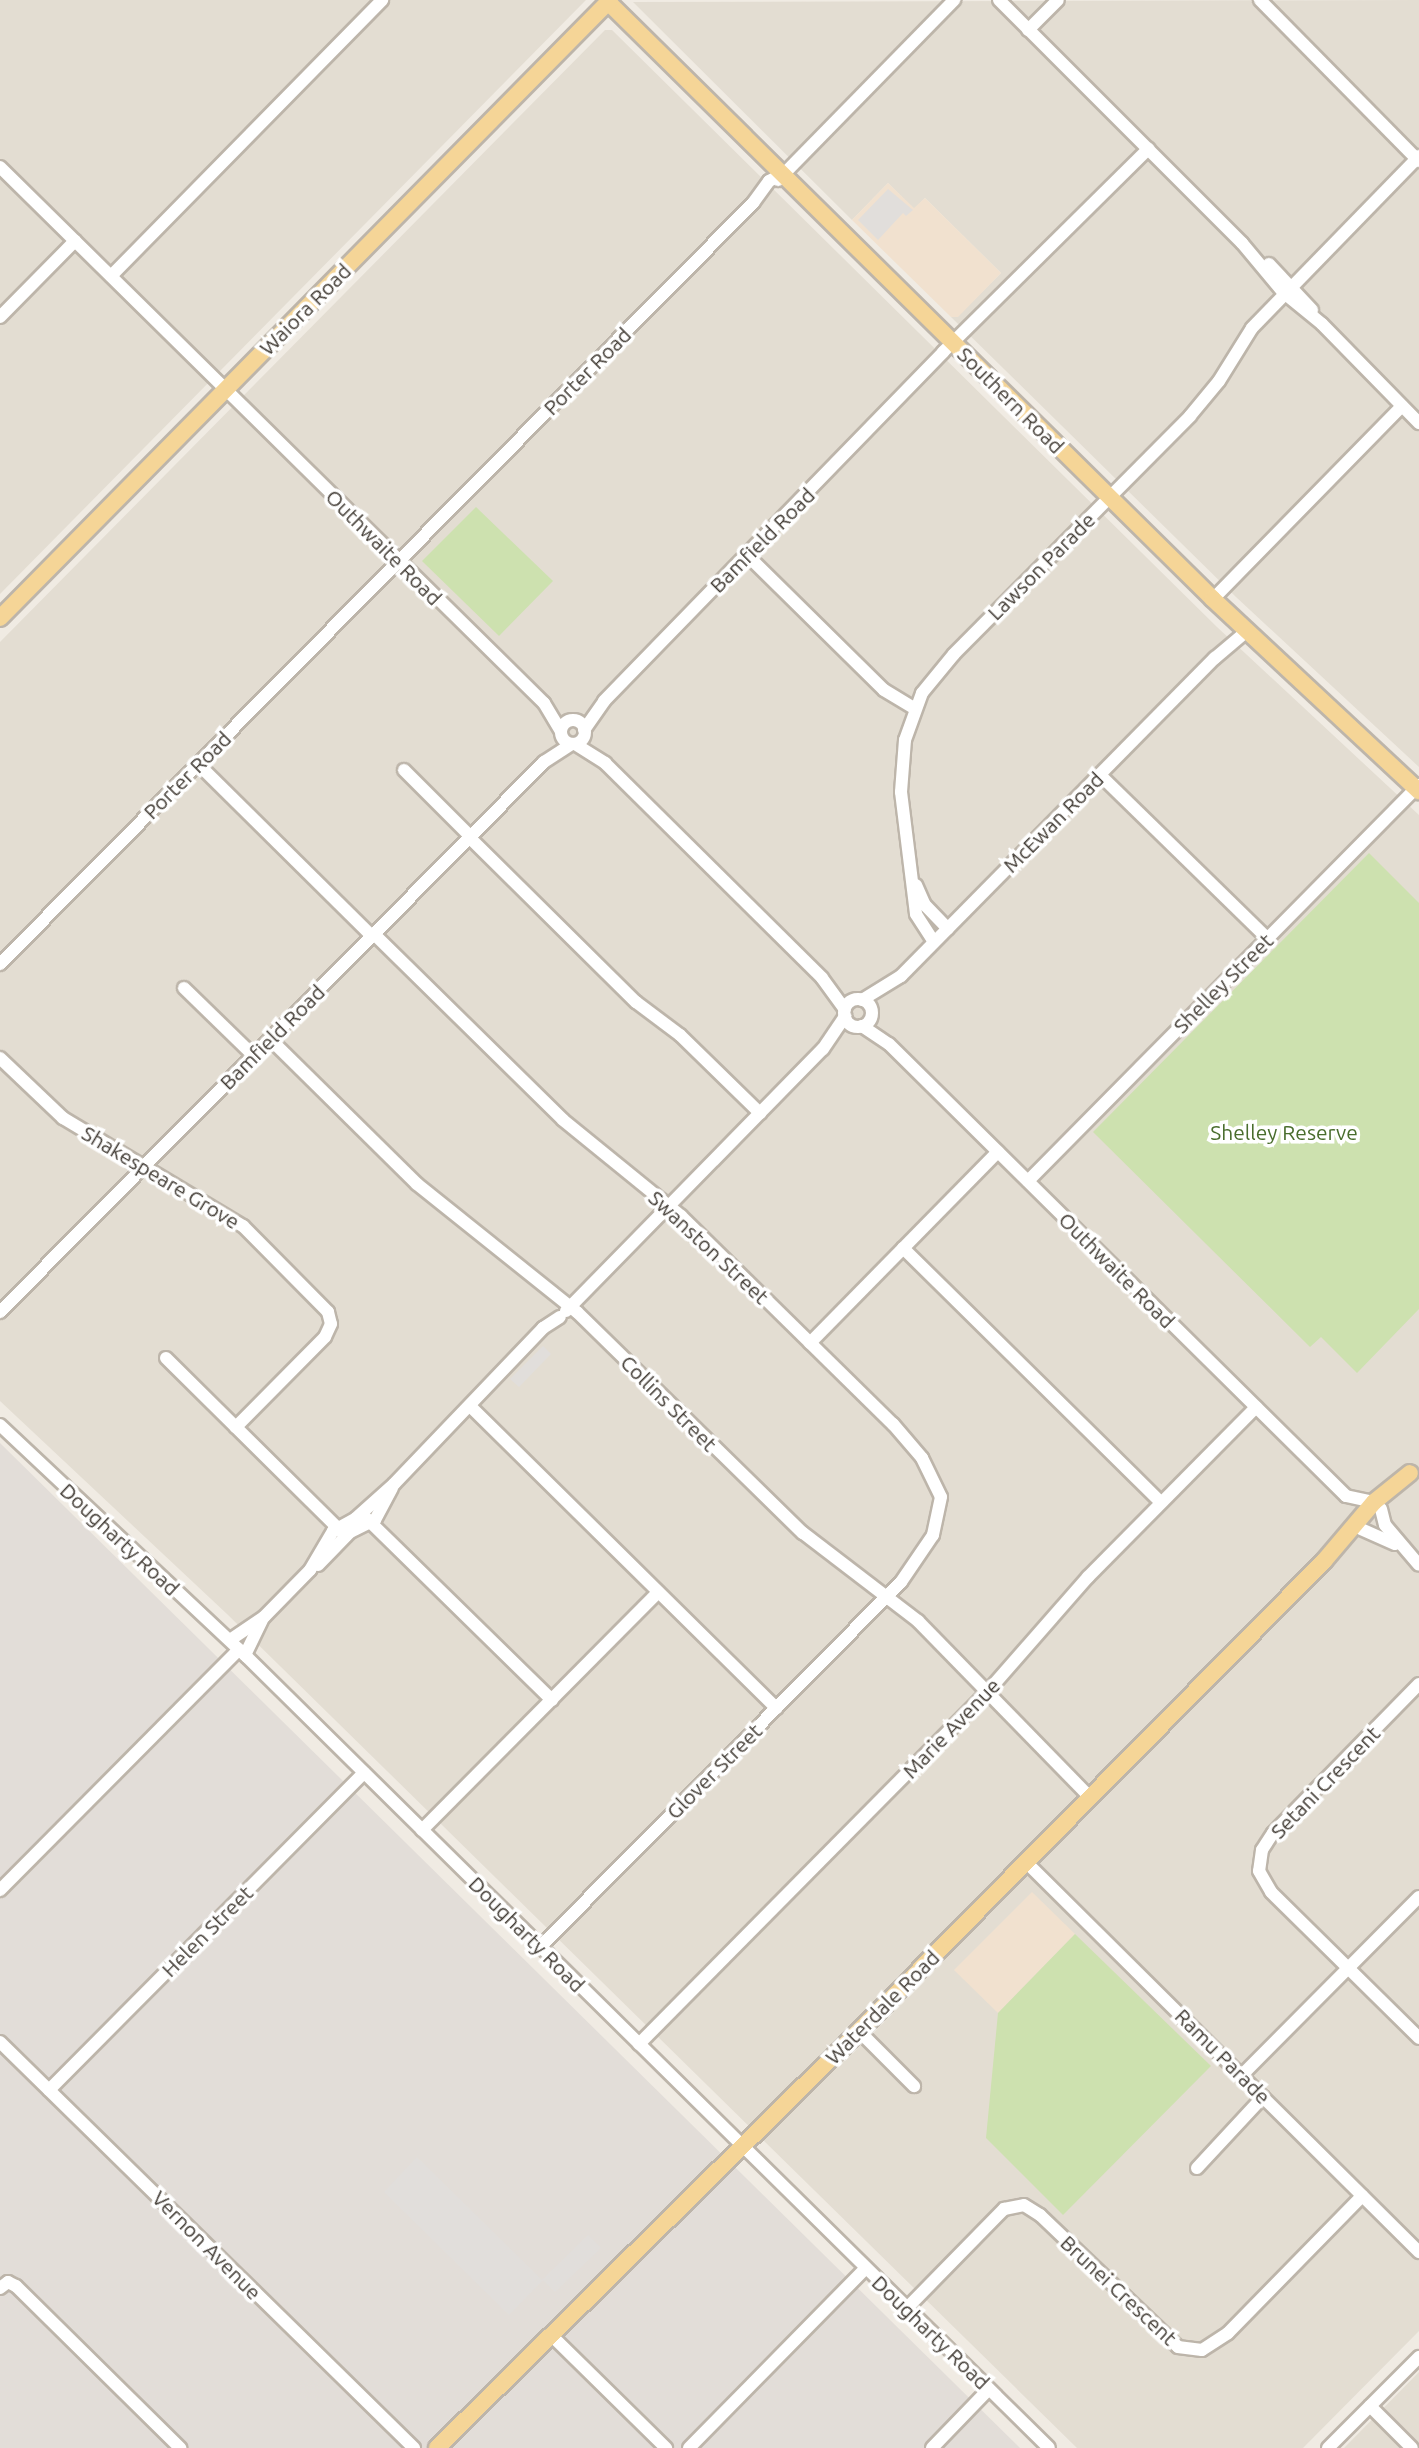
<!DOCTYPE html>
<html>
<head>
<meta charset="utf-8">
<style>
  body { margin:0 }
  #map { position:relative; width:1419px; height:2448px; overflow:hidden; background:#f0ebe3; font-family:Ubuntu,sans-serif }
  div>[style] { position:absolute }
  [style*='--x'] { left:calc(var(--x)*1px); top:calc(var(--y)*1px); width:calc(var(--w)*1px); rotate:calc(var(--a)*1deg) }
  .residential>* { inset:0; background:#e3ddd2 }
  .commercial>* { inset:0; background:#f1e1cf }
  .industrial>* { inset:0; background:#e2ddd8 }
  .green>* { inset:0; background:#cde1af }
  .parking>* { inset:0; background:#e1dedb }
  .roads { filter:drop-shadow(2px 0 #bdb5aa) drop-shadow(-2px 0 #bdb5aa) drop-shadow(0 2px #bdb5aa) drop-shadow(0 -2px #bdb5aa) }
  .minor>* { height:12px; margin:-6px; padding:0 6px; transform-origin:6px; border-radius:6px; background:#fff }
  .minor>.ring { margin:-6px; padding:0; box-sizing:content-box; background:none; border:12px solid #fff; border-radius:50% }
  .major>* { height:16px; margin:-8px; padding:0 8px; transform-origin:8px; border-radius:8px; background:#f5d597 }
  span { translate:-50% -50%; white-space:nowrap; text-align:center; line-height:1.15; -webkit-text-stroke:7px #fff; paint-order:stroke }
  .street-label { font-size:21px; color:#413b34 }
  .park-label { font-size:21px; color:#496d2d }
</style>
</head>
<body>
<div id="map">
  <div class="residential">
    <div style="clip-path:polygon(0 0,586px 0,0 594px)"></div>
    <div style="clip-path:polygon(1419px 0,1419px 767px,1236px 597px,951px 317px,958px 316px,1001px 273px,925px 198px,914px 209px,888px 183px,852px 220px,633px 2px)"></div>
    <div style="clip-path:polygon(605px 30px,612px 30px,1217px 627px,1419px 815px,1419px 2331px,1303px 2448px,1077px 2448px,227px 1614px,0 1401px,0 642px)"></div>
    <div style="clip-path:polygon(1419px 2372px,1419px 2448px,1344px 2448px)"></div>
  </div>
  <div class="commercial">
    <div style="clip-path:polygon(888px 183px,914px 208px,925px 198px,1001px 273px,958px 317px,951px 317px,852px 220px)"></div>
    <div style="clip-path:polygon(1032px 1892px,1075px 1934px,998px 2013px,954px 1970px)"></div>
  </div>
  <div class="industrial">
    <div style="clip-path:polygon(0 1443px,1020px 2448px,0 2448px)"></div>
  </div>
  <div class="green">
    <div style="clip-path:polygon(476px 507px,553px 581px,499px 636px,422px 561px)"></div>
    <div style="clip-path:polygon(1369px 853px,1419px 903px,1419px 1309px,1357px 1373px,1321px 1337px,1310px 1347px,1093px 1132px)"></div>
    <div style="clip-path:polygon(1075px 1934px,1211px 2066px,1063px 2215px,986px 2138px,998px 2013px)"></div>
  </div>
  <div class="parking">
    <div style="clip-path:polygon(888px 189px,913px 210px,906px 216px,903px 213px,878px 240px,858px 220px)"></div>
    <div style="clip-path:polygon(543px 1346px,551px 1354px,519px 1387px,510px 1379px)"></div>
    <div style="clip-path:polygon(417px 2157px,542px 2280px,588px 2235px,601px 2248px,555px 2292px,543px 2280px,509px 2315px,384px 2192px)"></div>
  </div>
  <div class="roads">
    <div class="minor">
      <div style="--x:999;--y:0;--w:344;--a:45"></div>
      <div style="--x:1242;--y:243;--w:64;--a:50.1"></div>
      <div style="--x:1283;--y:292;--w:50;--a:39.4"></div>
      <div style="--x:1322;--y:324;--w:139;--a:45.6"></div>
      <div style="--x:1260;--y:0;--w:226;--a:45.4"></div>
      <div style="--x:1028;--y:30;--w:42;--a:-45"></div>
      <div style="--x:0;--y:167;--w:764;--a:44.58"></div>
      <div style="--x:544;--y:703;--w:33;--a:59"></div>
      <div style="--x:778;--y:180;--w:252;--a:-45.6"></div>
      <div style="--x:1269;--y:264;--w:63;--a:46.9"></div>
      <div style="--x:111;--y:276;--w:387;--a:-45.5"></div>
      <div style="--x:0;--y:317;--w:107;--a:-45.4"></div>
      <div style="--x:747;--y:555;--w:192;--a:44.6"></div>
      <div style="--x:884;--y:690;--w:35;--a:31"></div>
      <div style="--x:1213;--y:599;--w:270;--a:-45.6"></div>
      <div class="ring" style="left:561px;top:720px;width:12px;height:12px"></div>
      <div style="--x:584;--y:730;--w:35;--a:-55"></div>
      <div style="--x:604;--y:701;--w:487;--a:-45.8"></div>
      <div style="--x:943;--y:352;--w:289;--a:-44.7"></div>
      <div style="--x:575;--y:744;--w:36;--a:32"></div>
      <div style="--x:605;--y:763;--w:305;--a:44.7"></div>
      <div style="--x:822;--y:978;--w:39;--a:54"></div>
      <div style="--x:198;--y:764;--w:245;--a:44.7"></div>
      <div style="--x:404;--y:770;--w:93;--a:45"></div>
      <div style="--x:1100;--y:775;--w:233;--a:44.3"></div>
      <div style="--x:469;--y:837;--w:235;--a:44.7"></div>
      <div style="--x:636;--y:1002;--w:55;--a:36.9"></div>
      <div style="--x:680;--y:1035;--w:112;--a:44.3"></div>
      <div style="--x:916;--y:885;--w:22;--a:66"></div>
      <div style="--x:925;--y:905;--w:33;--a:46"></div>
      <div style="--x:374;--y:934;--w:265;--a:44.5"></div>
      <div style="--x:563;--y:1120;--w:152;--a:39.1"></div>
      <div style="--x:681;--y:1216;--w:297;--a:44.5"></div>
      <div style="--x:893;--y:1424;--w:45;--a:49.5"></div>
      <div style="--x:922;--y:1458;--w:43;--a:64"></div>
      <div style="--x:941;--y:1497;--w:39;--a:102"></div>
      <div style="--x:933;--y:1535;--w:57;--a:124.2"></div>
      <div style="--x:901;--y:1582;--w:513;--a:134.68"></div>
      <div style="--x:934;--y:942;--w:33;--a:-123"></div>
      <div style="--x:916;--y:914;--w:123;--a:-97"></div>
      <div style="--x:901;--y:792;--w:52;--a:-85.6"></div>
      <div style="--x:905;--y:740;--w:50;--a:-70.1"></div>
      <div style="--x:922;--y:693;--w:50;--a:-50.6"></div>
      <div style="--x:954;--y:654;--w:335;--a:-45.2"></div>
      <div style="--x:1190;--y:416;--w:45;--a:-50.4"></div>
      <div style="--x:1219;--y:381;--w:62;--a:-58.1"></div>
      <div style="--x:1252;--y:328;--w:240;--a:-45.8"></div>
      <div style="--x:0;--y:964;--w:1071;--a:-45.3"></div>
      <div style="--x:753;--y:203;--w:27;--a:-54"></div>
      <div style="--x:769;--y:181;--w:15;--a:-28"></div>
      <div style="--x:184;--y:988;--w:98;--a:44.2"></div>
      <div class="ring" style="left:844px;top:999px;width:16px;height:16px"></div>
      <div style="--x:862;--y:1000;--w:46;--a:-31.6"></div>
      <div style="--x:901;--y:976;--w:447;--a:-45.4"></div>
      <div style="--x:1215;--y:658;--w:42;--a:-40.2"></div>
      <div style="--x:862;--y:1026;--w:32;--a:34"></div>
      <div style="--x:889;--y:1044;--w:643;--a:44.68"></div>
      <div style="--x:1346;--y:1496;--w:29;--a:12"></div>
      <div style="--x:270;--y:1039;--w:206;--a:44.6"></div>
      <div style="--x:417;--y:1184;--w:205;--a:38.7"></div>
      <div style="--x:577;--y:1312;--w:316;--a:44.4"></div>
      <div style="--x:803;--y:1533;--w:145;--a:37.4"></div>
      <div style="--x:918;--y:1621;--w:246;--a:45.7"></div>
      <div style="--x:0;--y:1058;--w:87;--a:43.6"></div>
      <div style="--x:63;--y:1118;--w:210;--a:31"></div>
      <div style="--x:243;--y:1226;--w:121;--a:45.3"></div>
      <div style="--x:328;--y:1312;--w:12;--a:76"></div>
      <div style="--x:331;--y:1324;--w:14;--a:115"></div>
      <div style="--x:325;--y:1337;--w:127;--a:134.7"></div>
      <div style="--x:1028;--y:1181;--w:557;--a:-45.36"></div>
      <div style="--x:903;--y:1248;--w:362;--a:44.6"></div>
      <div style="--x:566;--y:1311;--w:367;--a:-45.6"></div>
      <div style="--x:823;--y:1049;--w:40;--a:-56"></div>
      <div style="--x:0;--y:1312;--w:774;--a:-45.31"></div>
      <div style="--x:544;--y:762;--w:33;--a:-33"></div>
      <div style="--x:810;--y:1343;--w:268;--a:-45.5"></div>
      <div style="--x:166;--y:1358;--w:253;--a:44.7"></div>
      <div style="--x:471;--y:1407;--w:429;--a:44.6"></div>
      <div style="--x:0;--y:1425;--w:339;--a:43.2"></div>
      <div style="--x:247;--y:1657;--w:1126;--a:44.6"></div>
      <div style="--x:1381;--y:1509;--w:16;--a:76"></div>
      <div style="--x:1385;--y:1525;--w:52;--a:49.6"></div>
      <div style="--x:362;--y:1514;--w:266;--a:44.4"></div>
      <div style="--x:1361;--y:1529;--w:37;--a:24"></div>
      <div style="--x:318;--y:1565;--w:46;--a:-45.9"></div>
      <div style="--x:350;--y:1532;--w:28;--a:-26"></div>
      <div style="--x:375;--y:1520;--w:36;--a:-62"></div>
      <div style="--x:230;--y:1640;--w:41;--a:-34.1"></div>
      <div style="--x:264;--y:1617;--w:66;--a:-45.6"></div>
      <div style="--x:310;--y:1570;--w:45;--a:-59.5"></div>
      <div style="--x:333;--y:1531;--w:26;--a:-29"></div>
      <div style="--x:356;--y:1518;--w:51;--a:-41.8"></div>
      <div style="--x:394;--y:1484;--w:216;--a:-46.3"></div>
      <div style="--x:543;--y:1328;--w:20;--a:-33"></div>
      <div style="--x:245;--y:1655;--w:39;--a:-64"></div>
      <div style="--x:1419;--y:1684;--w:209;--a:134.4"></div>
      <div style="--x:1273;--y:1833;--w:20;--a:123"></div>
      <div style="--x:1262;--y:1850;--w:21;--a:98"></div>
      <div style="--x:1259;--y:1871;--w:24;--a:60"></div>
      <div style="--x:1271;--y:1892;--w:208;--a:44.6"></div>
      <div style="--x:422;--y:1830;--w:335;--a:-45.2"></div>
      <div style="--x:1026;--y:1862;--w:554;--a:44.78"></div>
      <div style="--x:0;--y:1890;--w:339;--a:-45.2"></div>
      <div style="--x:859;--y:2031;--w:78;--a:45"></div>
      <div style="--x:0;--y:2042;--w:580;--a:44.44"></div>
      <div style="--x:639;--y:2044;--w:498;--a:-45.3"></div>
      <div style="--x:989;--y:1690;--w:150;--a:-48.8"></div>
      <div style="--x:1088;--y:1577;--w:239;--a:-45.3"></div>
      <div style="--x:1242;--y:2075;--w:251;--a:-45.2"></div>
      <div style="--x:49;--y:2090;--w:447;--a:-45.2"></div>
      <div style="--x:1197;--y:2168;--w:97;--a:-47.1"></div>
      <div style="--x:0;--y:2288;--w:10;--a:-37"></div>
      <div style="--x:8;--y:2282;--w:9;--a:27"></div>
      <div style="--x:16;--y:2286;--w:231;--a:44.6"></div>
      <div style="--x:907;--y:2308;--w:139;--a:-45.6"></div>
      <div style="--x:1004;--y:2209;--w:20;--a:-11"></div>
      <div style="--x:1024;--y:2205;--w:19;--a:32"></div>
      <div style="--x:1040;--y:2215;--w:191;--a:43.7"></div>
      <div style="--x:1178;--y:2347;--w:24;--a:7"></div>
      <div style="--x:1202;--y:2350;--w:31;--a:-33"></div>
      <div style="--x:1228;--y:2333;--w:192;--a:-45.6"></div>
      <div style="--x:550;--y:2334;--w:163;--a:44.5"></div>
      <div style="--x:1370;--y:2406;--w:59;--a:45"></div>
      <div style="--x:689;--y:2448;--w:252;--a:-45.5"></div>
      <div style="--x:932;--y:2448;--w:82;--a:-46"></div>
      <div style="--x:1328;--y:2448;--w:129;--a:-45"></div>
    </div>
    <div class="major">
      <div style="--x:608;--y:2;--w:850;--a:44.62"></div>
      <div style="--x:1213;--y:599;--w:282;--a:43"></div>
      <div style="--x:0;--y:618;--w:868;--a:-45.37"></div>
      <div style="--x:437;--y:2448;--w:593;--a:-44.66"></div>
      <div style="--x:859;--y:2031;--w:661;--a:-45.31"></div>
      <div style="--x:1324;--y:1561;--w:77;--a:-49.7"></div>
      <div style="--x:1374;--y:1502;--w:46;--a:-38.9"></div>
    </div>
  </div>
  <div class="street-label">
    <span style="left:305px;top:309px;rotate:-45deg">Waiora Road</span>
    <span style="left:587px;top:371px;rotate:-45deg">Porter Road</span>
    <span style="left:1011px;top:400px;rotate:45deg">Southern Road</span>
    <span style="left:762px;top:540px;rotate:-45deg">Bamfield Road</span>
    <span style="left:384px;top:547px;rotate:45deg">Outhwaite Road</span>
    <span style="left:1041px;top:566px;rotate:-45deg">Lawson Parade</span>
    <span style="left:187px;top:775px;rotate:-45deg">Porter Road</span>
    <span style="left:1053px;top:822px;rotate:-45deg">McEwan Road</span>
    <span style="left:1223px;top:983px;rotate:-45deg">Shelley Street</span>
    <span style="left:272px;top:1037px;rotate:-45deg">Bamfield Road</span>
    <span style="left:161px;top:1177px;rotate:31deg">Shakespeare Grove</span>
    <span style="left:709px;top:1247px;rotate:43deg">Swanston Street</span>
    <span style="left:1117px;top:1270px;rotate:45deg">Outhwaite Road</span>
    <span style="left:669px;top:1403px;rotate:45deg">Collins Street</span>
    <span style="left:120px;top:1539px;rotate:43deg">Dougharty Road</span>
    <span style="left:951px;top:1728px;rotate:-46deg">Marie Avenue</span>
    <span style="left:714px;top:1771px;rotate:-45deg">Glover Street</span>
    <span style="left:1325px;top:1782px;rotate:-46deg">Setani Crescent</span>
    <span style="left:207px;top:1931px;rotate:-45deg">Helen Street</span>
    <span style="left:527px;top:1934px;rotate:45deg">Dougharty Road</span>
    <span style="left:882px;top:2007px;rotate:-45deg">Waterdale Road</span>
    <span style="left:1223px;top:2056px;rotate:45deg">Ramu Parade</span>
    <span style="left:207px;top:2245px;rotate:45deg">Vernon Avenue</span>
    <span style="left:1119px;top:2290px;rotate:43deg">Brunei Crescent</span>
    <span style="left:931px;top:2332px;rotate:44deg">Dougharty Road</span>
  </div>
  <div class="park-label">
    <span style="left:1284px;top:1132px">Shelley Reserve</span>
  </div>
</div>
</body>
</html>
